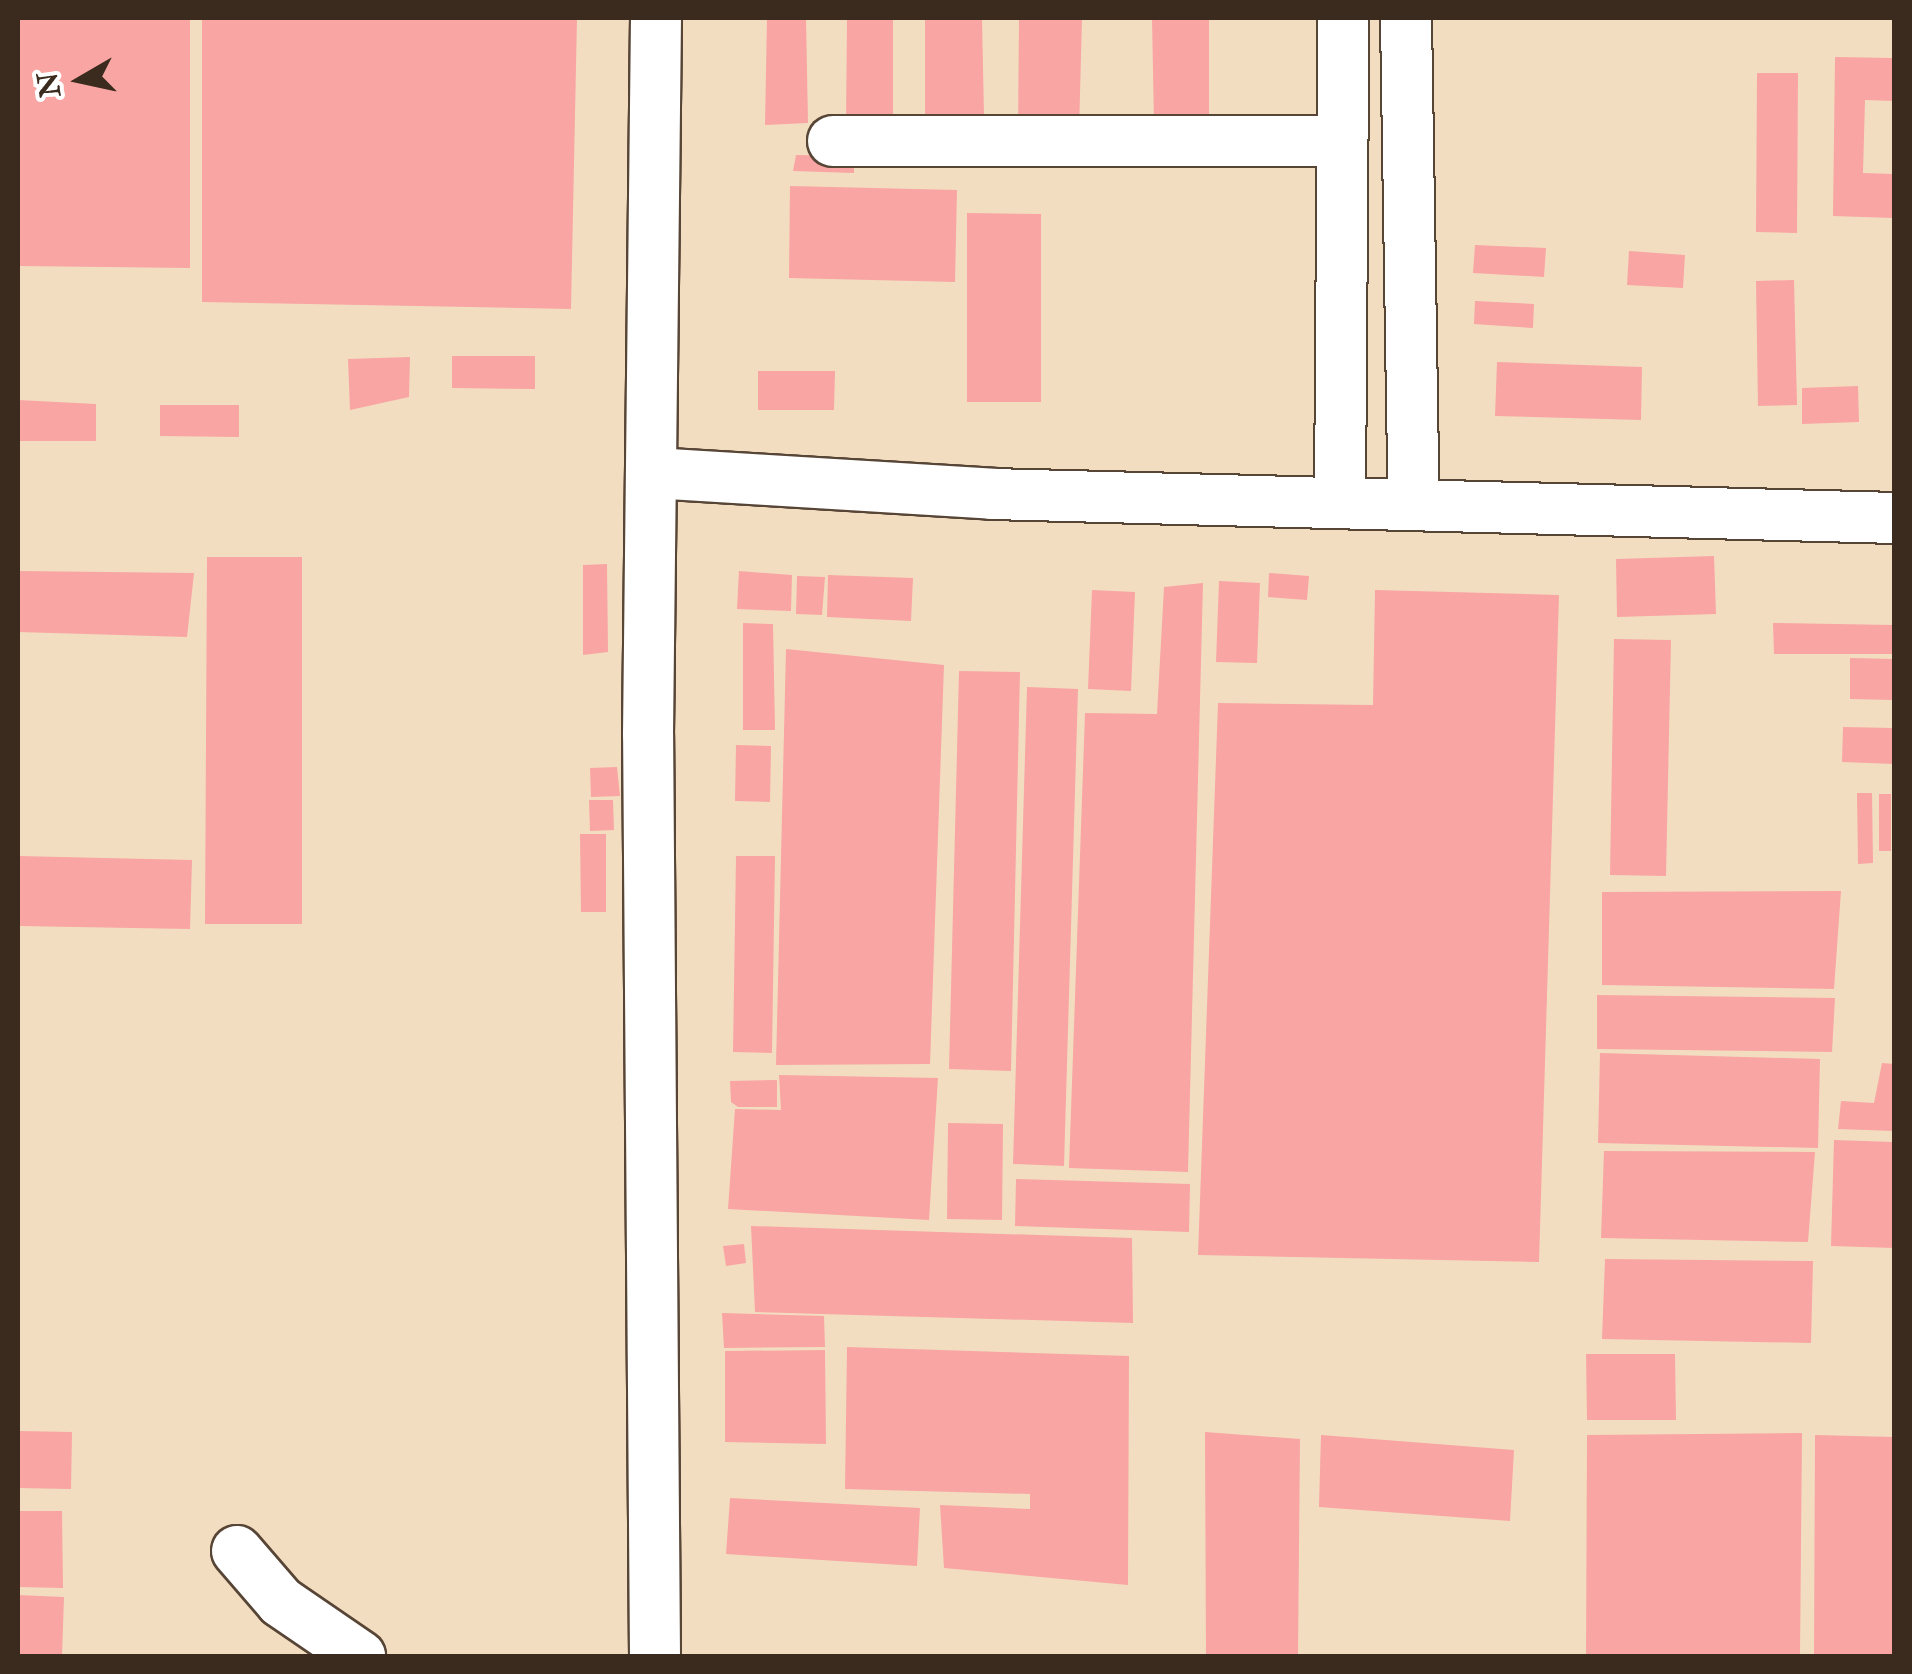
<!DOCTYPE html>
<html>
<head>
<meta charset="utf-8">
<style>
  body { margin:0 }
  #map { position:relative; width:1912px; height:1674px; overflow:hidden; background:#f3ddc0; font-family:"IM FELL Double Pica",serif }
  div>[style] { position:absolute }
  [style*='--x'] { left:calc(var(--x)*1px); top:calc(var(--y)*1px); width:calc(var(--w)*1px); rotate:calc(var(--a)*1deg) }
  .building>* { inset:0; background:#f9a5a3 }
  .roads { filter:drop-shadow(2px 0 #574536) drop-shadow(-2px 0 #574536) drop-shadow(0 2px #574536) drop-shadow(0 -2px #574536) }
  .minor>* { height:50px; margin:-25px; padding:0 25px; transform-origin:25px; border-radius:25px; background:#fff }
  span { translate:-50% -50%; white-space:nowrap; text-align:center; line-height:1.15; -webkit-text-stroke:9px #fff; paint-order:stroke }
  .frame { position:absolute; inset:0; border:20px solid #3b2a1e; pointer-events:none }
  .north { position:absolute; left:30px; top:30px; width:100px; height:100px; -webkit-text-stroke:8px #fff; paint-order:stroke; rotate:261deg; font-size:28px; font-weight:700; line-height:40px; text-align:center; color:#3b2a1e }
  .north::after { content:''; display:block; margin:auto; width:35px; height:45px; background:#3b2a1e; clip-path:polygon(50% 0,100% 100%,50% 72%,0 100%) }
</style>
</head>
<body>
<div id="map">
  <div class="building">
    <div style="clip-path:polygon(18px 18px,190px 18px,190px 268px,18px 266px)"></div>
    <div style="clip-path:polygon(202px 18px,577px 18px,571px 309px,202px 302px)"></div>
    <div style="clip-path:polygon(767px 18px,806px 18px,808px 123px,765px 125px)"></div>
    <div style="clip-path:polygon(847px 18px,893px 18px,893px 122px,846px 123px)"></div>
    <div style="clip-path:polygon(925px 18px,982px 18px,984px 116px,925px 125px)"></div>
    <div style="clip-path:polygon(1019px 18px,1082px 18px,1079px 132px,1018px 132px)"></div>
    <div style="clip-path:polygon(1152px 18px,1209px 18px,1209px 120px,1154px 124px)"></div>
    <div style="clip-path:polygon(1835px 57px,1894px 58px,1894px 101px,1865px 100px,1863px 173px,1894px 174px,1894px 218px,1833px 216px)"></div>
    <div style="clip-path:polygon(1757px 73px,1798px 73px,1797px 233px,1756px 232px)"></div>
    <div style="clip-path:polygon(796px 155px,854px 156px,854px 173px,793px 171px)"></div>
    <div style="clip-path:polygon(790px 186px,957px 190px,955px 282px,789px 278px)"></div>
    <div style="clip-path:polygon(967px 213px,1041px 214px,1041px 402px,967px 402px)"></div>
    <div style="clip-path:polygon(1475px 245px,1546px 248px,1544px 277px,1473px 273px)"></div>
    <div style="clip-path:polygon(1629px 251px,1685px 255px,1683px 288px,1627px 285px)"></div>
    <div style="clip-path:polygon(1794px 280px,1797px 405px,1758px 406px,1756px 281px)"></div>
    <div style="clip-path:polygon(1475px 301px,1534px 304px,1533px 328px,1474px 324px)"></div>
    <div style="clip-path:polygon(452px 356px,535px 356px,535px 389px,452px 388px)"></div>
    <div style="clip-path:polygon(410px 357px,409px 397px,350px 410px,348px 359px)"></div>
    <div style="clip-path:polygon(1497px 362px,1642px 367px,1641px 420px,1495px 416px)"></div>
    <div style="clip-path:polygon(758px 371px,835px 371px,834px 410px,758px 410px)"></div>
    <div style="clip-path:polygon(1858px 386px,1859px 422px,1802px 424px,1802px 388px)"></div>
    <div style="clip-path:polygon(18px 400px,96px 404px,96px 441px,18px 441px)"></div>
    <div style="clip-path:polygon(160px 405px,239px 405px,239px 437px,160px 436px)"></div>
    <div style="clip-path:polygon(1714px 556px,1716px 614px,1617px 617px,1616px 559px)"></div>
    <div style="clip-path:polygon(207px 557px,302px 557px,302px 924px,205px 924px)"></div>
    <div style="clip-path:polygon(607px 564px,608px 652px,583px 655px,583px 565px)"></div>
    <div style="clip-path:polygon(18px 571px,194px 573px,187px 637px,18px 632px)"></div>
    <div style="clip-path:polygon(739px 571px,792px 575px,791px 611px,737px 609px)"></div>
    <div style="clip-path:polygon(1269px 573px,1309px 576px,1307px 600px,1268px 597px)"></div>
    <div style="clip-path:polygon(828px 575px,913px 578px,911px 621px,827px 617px)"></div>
    <div style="clip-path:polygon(797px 576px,825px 577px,822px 615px,796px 614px)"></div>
    <div style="clip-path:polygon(1219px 581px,1260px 583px,1257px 663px,1216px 662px)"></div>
    <div style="clip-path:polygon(1203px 583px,1188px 1172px,1069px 1168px,1085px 713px,1157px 714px,1164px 587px)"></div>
    <div style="clip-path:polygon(1092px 590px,1135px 592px,1131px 691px,1088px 689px)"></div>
    <div style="clip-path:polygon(1375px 590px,1559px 595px,1539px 1262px,1198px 1255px,1218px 703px,1373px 705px)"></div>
    <div style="clip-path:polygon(743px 623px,773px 624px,775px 730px,743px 730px)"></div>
    <div style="clip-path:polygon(1773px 623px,1894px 625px,1894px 654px,1774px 654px)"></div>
    <div style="clip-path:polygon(1614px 639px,1671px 640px,1666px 876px,1610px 875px)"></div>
    <div style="clip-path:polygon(786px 649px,944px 665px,930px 1064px,776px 1065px)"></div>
    <div style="clip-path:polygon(1850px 658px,1894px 659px,1894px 700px,1850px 699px)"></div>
    <div style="clip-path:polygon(959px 671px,1020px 672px,1011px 1071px,949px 1069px)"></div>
    <div style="clip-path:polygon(1027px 687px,1078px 689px,1064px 1166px,1013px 1164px)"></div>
    <div style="clip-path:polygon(1843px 727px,1894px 728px,1894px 764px,1842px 762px)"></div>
    <div style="clip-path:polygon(736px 745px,771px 746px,770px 802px,735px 801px)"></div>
    <div style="clip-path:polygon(617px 767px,620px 796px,591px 797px,590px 768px)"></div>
    <div style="clip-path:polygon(1857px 793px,1872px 793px,1873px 863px,1858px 864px)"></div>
    <div style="clip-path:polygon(1879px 794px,1891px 794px,1891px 851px,1879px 851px)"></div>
    <div style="clip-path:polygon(589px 800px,613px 800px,614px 830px,590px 831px)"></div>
    <div style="clip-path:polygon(580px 834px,606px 834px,606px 912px,581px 912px)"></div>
    <div style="clip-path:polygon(18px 856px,192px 860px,190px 929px,18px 926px)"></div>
    <div style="clip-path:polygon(736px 856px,775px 856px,772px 1053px,733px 1052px)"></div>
    <div style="clip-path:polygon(1841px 891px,1834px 989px,1602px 985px,1602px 892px)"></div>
    <div style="clip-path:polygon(1597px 995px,1835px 998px,1832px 1052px,1597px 1049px)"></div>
    <div style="clip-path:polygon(1600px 1053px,1820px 1059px,1818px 1148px,1598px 1143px)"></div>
    <div style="clip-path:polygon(1882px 1063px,1894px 1064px,1894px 1131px,1838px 1129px,1841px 1101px,1874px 1103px)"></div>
    <div style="clip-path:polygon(779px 1075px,938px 1078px,929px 1220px,728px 1209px,735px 1109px,781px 1110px)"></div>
    <div style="clip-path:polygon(777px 1080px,777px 1107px,738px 1107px,731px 1102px,730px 1081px)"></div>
    <div style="clip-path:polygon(948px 1123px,1003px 1124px,1002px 1220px,947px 1219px)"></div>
    <div style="clip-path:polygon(1834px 1140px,1894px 1142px,1894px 1248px,1831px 1246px)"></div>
    <div style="clip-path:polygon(1604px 1151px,1815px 1152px,1808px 1242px,1601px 1238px)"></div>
    <div style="clip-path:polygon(1016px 1179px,1190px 1184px,1189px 1232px,1015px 1226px)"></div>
    <div style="clip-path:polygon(751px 1226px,1132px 1238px,1133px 1323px,755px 1312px)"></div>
    <div style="clip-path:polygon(744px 1244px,746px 1263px,726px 1266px,723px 1246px)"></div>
    <div style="clip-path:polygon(1605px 1259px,1813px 1261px,1811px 1343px,1602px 1339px)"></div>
    <div style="clip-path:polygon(722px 1313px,824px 1316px,825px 1347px,724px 1348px)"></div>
    <div style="clip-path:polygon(847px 1347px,1129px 1356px,1128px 1585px,944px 1568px,940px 1505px,1030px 1509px,1030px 1494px,845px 1489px)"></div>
    <div style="clip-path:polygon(825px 1350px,826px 1444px,725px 1442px,725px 1351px)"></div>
    <div style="clip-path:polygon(1586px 1354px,1675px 1354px,1676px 1420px,1587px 1420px)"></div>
    <div style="clip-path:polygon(18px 1431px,72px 1432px,71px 1489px,18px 1488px)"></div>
    <div style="clip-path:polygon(1205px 1432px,1300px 1439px,1298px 1656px,1206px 1656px)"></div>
    <div style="clip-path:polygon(1802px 1433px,1800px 1656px,1586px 1656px,1587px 1435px)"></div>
    <div style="clip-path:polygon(1321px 1435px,1514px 1450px,1510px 1521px,1319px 1507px)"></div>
    <div style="clip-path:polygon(1815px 1435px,1894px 1437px,1894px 1656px,1814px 1656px)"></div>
    <div style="clip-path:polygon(730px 1498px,920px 1508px,917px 1566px,726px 1554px)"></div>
    <div style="clip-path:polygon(18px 1511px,62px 1511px,63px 1588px,18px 1587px)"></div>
    <div style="clip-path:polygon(18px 1595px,64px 1597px,62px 1656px,18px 1656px)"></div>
  </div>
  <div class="roads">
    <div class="minor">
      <div style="--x:1406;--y:18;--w:484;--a:89.1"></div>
      <div style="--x:833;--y:141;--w:509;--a:0"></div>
      <div style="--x:653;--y:473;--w:340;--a:3.5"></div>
      <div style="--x:992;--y:494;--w:902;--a:1.52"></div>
      <div style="--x:1340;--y:499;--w:481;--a:-89.6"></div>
      <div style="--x:237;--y:1551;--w:67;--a:49.2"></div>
      <div style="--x:281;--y:1602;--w:96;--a:34.4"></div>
      <div style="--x:655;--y:1656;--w:922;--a:-90.43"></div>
      <div style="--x:648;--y:734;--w:716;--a:-89.36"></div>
    </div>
  </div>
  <div class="frame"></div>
  <div class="north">N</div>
</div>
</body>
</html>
